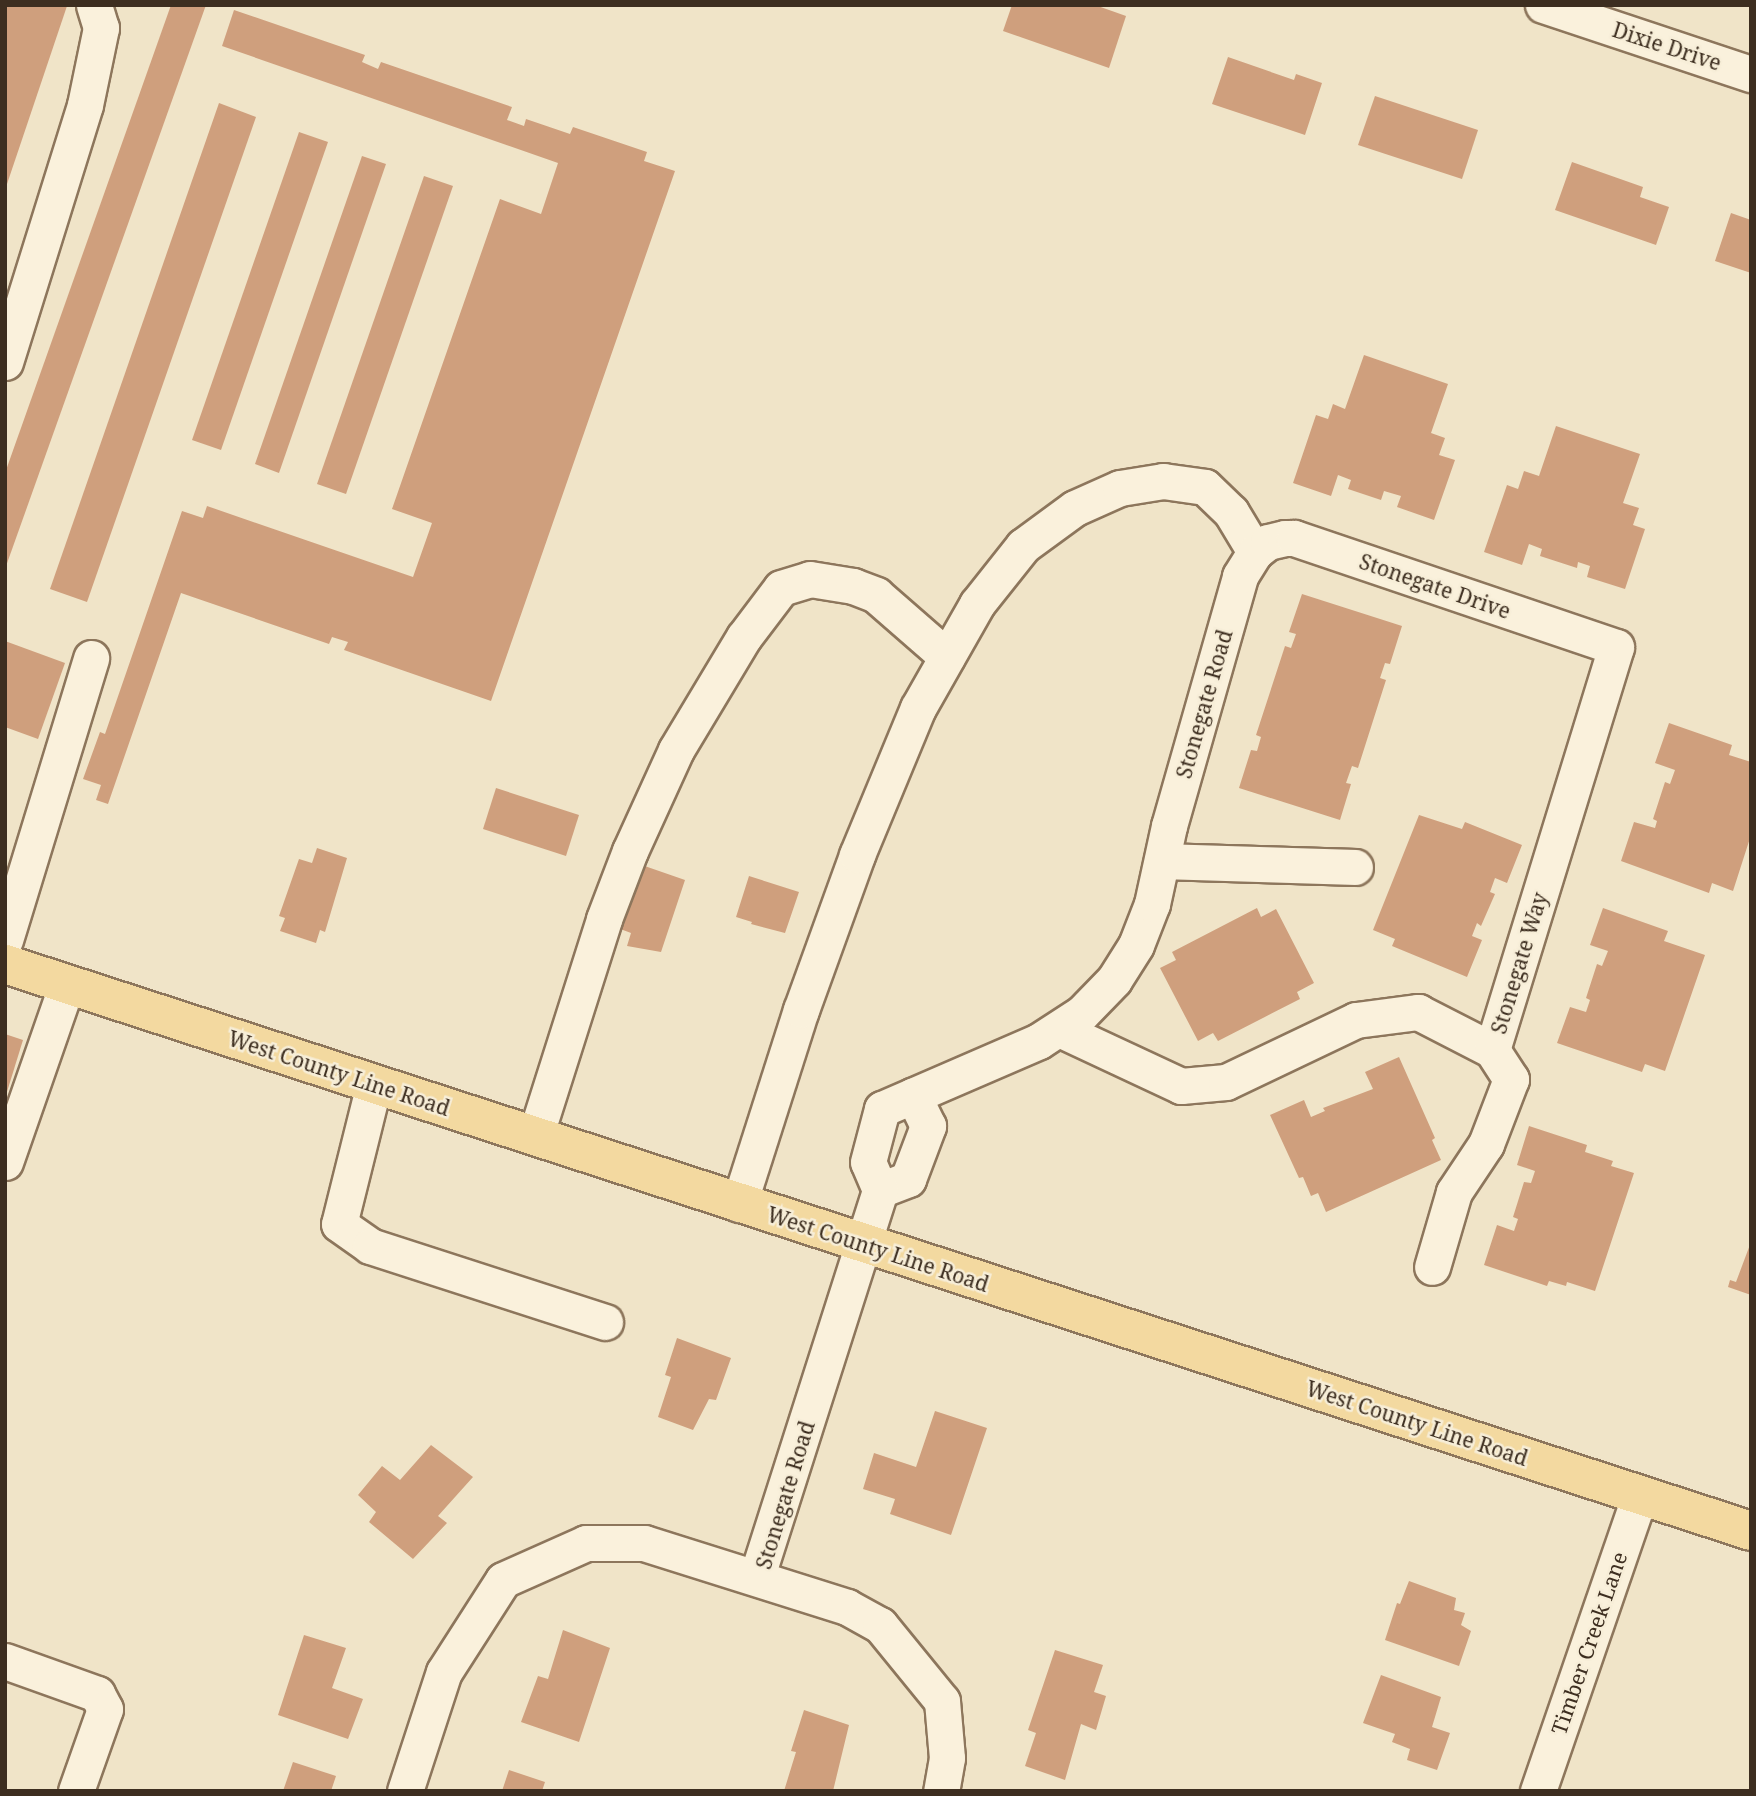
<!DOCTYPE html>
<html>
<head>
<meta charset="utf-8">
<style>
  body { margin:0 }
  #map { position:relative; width:1756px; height:1796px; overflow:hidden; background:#f0e4c8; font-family:"Noto Serif",serif }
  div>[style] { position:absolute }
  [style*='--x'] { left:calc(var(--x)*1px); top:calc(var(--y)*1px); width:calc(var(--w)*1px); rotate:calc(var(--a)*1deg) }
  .building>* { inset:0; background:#cf9f7d }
  .roads { filter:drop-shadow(2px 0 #8d765c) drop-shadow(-2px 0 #8d765c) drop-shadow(0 2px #8d765c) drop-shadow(0 -2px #8d765c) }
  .minor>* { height:35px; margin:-17.5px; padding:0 17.5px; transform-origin:17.5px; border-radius:17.5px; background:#faf1dc }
  .major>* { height:38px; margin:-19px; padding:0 19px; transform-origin:19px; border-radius:19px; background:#f3d9a0 }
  span { translate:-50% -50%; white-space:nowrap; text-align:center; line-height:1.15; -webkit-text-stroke:5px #f7eed8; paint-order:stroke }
  .street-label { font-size:21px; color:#3d2e20 }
  .frame { position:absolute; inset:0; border:7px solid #3d2e20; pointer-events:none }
</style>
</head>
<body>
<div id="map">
  <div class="building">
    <div style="clip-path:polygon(5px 5px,67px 6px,6px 187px,5px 187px)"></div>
    <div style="clip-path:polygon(171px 5px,206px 5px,5px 569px,5px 473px)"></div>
    <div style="clip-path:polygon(1012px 5px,1095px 5px,1126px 16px,1109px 68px,1003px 31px)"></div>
    <div style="clip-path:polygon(234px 10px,365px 55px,362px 62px,378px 69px,381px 62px,512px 107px,507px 120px,524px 126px,526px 119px,570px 134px,573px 127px,647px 152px,644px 161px,675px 171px,491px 701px,344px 650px,348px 642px,332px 637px,329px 644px,181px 593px,108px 804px,96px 800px,101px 785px,83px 779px,100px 732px,105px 734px,182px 511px,203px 518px,207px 506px,413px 577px,432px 523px,392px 509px,500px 199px,541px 214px,558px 163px,222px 46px)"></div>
    <div style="clip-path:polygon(1228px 57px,1294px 80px,1296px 74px,1322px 83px,1305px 135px,1212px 104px)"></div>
    <div style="clip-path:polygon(1375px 96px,1478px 130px,1462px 179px,1358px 145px)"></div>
    <div style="clip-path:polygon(219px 103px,256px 117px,87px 602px,50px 589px)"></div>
    <div style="clip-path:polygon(299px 132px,328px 142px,221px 450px,192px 440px)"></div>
    <div style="clip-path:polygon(362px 156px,386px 164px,279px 473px,255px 464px)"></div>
    <div style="clip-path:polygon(1572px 162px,1643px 187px,1640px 197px,1669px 207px,1656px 245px,1555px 210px)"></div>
    <div style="clip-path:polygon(424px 176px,453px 186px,346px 494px,317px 484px)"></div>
    <div style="clip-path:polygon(1731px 213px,1751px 220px,1751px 273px,1715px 261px)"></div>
    <div style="clip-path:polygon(1364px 355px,1448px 384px,1431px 433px,1445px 438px,1439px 455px,1455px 460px,1434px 520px,1397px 507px,1401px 496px,1384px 491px,1381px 500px,1348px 489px,1351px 480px,1338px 475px,1331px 496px,1293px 483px,1316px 415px,1328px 419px,1333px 404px,1345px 409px)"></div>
    <div style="clip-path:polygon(1556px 426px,1640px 454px,1623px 503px,1639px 508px,1633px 525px,1645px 529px,1625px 589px,1587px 577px,1590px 566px,1578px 562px,1577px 568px,1540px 556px,1542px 549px,1529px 544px,1522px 565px,1484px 552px,1507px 485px,1518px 489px,1524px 471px,1539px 476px)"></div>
    <div style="clip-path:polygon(1302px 594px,1402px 626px,1390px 664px,1385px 663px,1380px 678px,1386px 680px,1358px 768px,1352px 766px,1346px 783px,1351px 784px,1340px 820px,1239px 788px,1251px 750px,1257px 751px,1261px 737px,1256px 735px,1285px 646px,1291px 648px,1296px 634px,1289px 632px)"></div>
    <div style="clip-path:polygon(5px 641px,65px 663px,38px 739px,5px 727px)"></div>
    <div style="clip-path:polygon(1669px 723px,1732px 745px,1729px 755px,1751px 762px,1751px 835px,1733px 891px,1712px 883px,1709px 893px,1621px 861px,1634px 822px,1655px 828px,1657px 821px,1653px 819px,1665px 782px,1670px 784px,1675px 770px,1655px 763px)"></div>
    <div style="clip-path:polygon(496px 788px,579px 815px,566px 856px,483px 829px)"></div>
    <div style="clip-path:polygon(1419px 815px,1462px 829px,1465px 822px,1522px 845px,1507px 883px,1495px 878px,1490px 892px,1495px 894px,1481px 926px,1477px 923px,1472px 936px,1482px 940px,1467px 977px,1392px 946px,1395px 939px,1373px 930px)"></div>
    <div style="clip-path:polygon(317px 848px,347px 858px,325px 932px,320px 930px,316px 943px,280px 931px,285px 918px,279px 916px,299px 859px,312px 863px)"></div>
    <div style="clip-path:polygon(636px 863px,685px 880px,661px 952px,627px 946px,631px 933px,615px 927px)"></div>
    <div style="clip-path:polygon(749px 876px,799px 892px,785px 933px,751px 924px,752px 922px,736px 917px)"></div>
    <div style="clip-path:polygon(1257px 908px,1261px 917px,1276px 909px,1314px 983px,1297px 992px,1300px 999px,1218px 1041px,1213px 1033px,1198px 1041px,1160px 968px,1176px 960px,1172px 952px)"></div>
    <div style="clip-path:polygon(1603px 908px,1668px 931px,1664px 941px,1705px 955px,1665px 1071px,1645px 1064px,1642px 1072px,1557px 1043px,1570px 1007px,1586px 1012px,1590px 1000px,1586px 998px,1597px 964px,1602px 966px,1608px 951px,1590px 945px)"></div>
    <div style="clip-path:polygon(5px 1034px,23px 1040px,6px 1095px,5px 1095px)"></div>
    <div style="clip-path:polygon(1399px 1057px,1435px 1138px,1432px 1140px,1441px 1160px,1326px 1212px,1318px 1193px,1311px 1196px,1303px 1177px,1299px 1178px,1270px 1115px,1304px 1100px,1311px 1117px,1325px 1111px,1323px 1108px,1373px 1089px,1365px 1072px)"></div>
    <div style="clip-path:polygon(1529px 1126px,1587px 1145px,1585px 1152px,1613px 1161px,1611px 1166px,1634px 1173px,1595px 1291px,1567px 1282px,1566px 1286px,1549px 1281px,1547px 1286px,1484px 1265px,1497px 1225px,1514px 1231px,1518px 1219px,1513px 1217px,1524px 1182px,1531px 1183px,1535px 1171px,1517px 1165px)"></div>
    <div style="clip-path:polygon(1751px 1242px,1751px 1295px,1728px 1287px,1730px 1280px,1736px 1282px)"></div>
    <div style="clip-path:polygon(677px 1338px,731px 1358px,716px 1400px,709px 1399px,693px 1430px,658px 1417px,671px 1377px,665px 1375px)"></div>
    <div style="clip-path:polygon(935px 1411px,987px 1428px,951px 1535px,890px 1514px,895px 1499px,863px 1489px,874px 1453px,916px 1467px)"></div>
    <div style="clip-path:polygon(431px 1445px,473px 1477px,438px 1516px,447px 1523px,413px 1559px,369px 1522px,376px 1512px,358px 1495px,382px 1466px,400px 1480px)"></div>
    <div style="clip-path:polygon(1409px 1581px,1456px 1598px,1454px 1610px,1465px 1613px,1461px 1625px,1471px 1631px,1459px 1666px,1385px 1640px,1397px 1603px,1400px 1604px)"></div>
    <div style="clip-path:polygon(563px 1630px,610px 1648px,579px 1742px,521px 1722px,538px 1676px,548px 1679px)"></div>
    <div style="clip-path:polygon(304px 1635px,346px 1648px,332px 1688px,363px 1699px,348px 1739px,278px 1715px)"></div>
    <div style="clip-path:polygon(1055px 1650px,1103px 1665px,1094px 1692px,1106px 1696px,1096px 1730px,1081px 1724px,1065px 1780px,1025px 1766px,1036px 1733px,1028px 1730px)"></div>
    <div style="clip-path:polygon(1381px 1675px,1441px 1697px,1432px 1727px,1450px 1733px,1437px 1770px,1407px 1760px,1410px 1749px,1392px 1742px,1395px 1734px,1363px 1723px)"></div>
    <div style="clip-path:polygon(804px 1710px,849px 1725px,833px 1791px,784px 1791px,796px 1752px,791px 1751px)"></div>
    <div style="clip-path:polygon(293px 1762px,336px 1776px,331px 1791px,283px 1791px)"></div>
    <div style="clip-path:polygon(509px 1770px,545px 1782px,542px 1791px,502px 1791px)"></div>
  </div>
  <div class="roads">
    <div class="minor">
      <div style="--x:1543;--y:5;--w:219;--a:18.4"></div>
      <div style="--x:5;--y:362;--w:269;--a:-72.7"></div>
      <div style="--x:85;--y:105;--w:79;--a:-78.3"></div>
      <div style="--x:101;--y:28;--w:24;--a:-107"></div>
      <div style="--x:1162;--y:861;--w:193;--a:1.8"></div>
      <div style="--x:5;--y:940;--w:295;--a:-73"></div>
      <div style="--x:1059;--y:1029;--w:135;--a:25"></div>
      <div style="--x:1181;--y:1086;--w:45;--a:-5.1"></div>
      <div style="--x:1226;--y:1082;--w:144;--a:-25.5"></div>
      <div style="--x:1356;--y:1020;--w:63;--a:-7.4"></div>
      <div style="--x:1418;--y:1012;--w:83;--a:27.2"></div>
      <div style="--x:374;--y:1084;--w:144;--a:104"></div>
      <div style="--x:339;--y:1224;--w:38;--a:35"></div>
      <div style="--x:370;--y:1246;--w:247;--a:17.9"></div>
      <div style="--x:535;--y:1137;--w:229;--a:-72.4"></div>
      <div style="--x:604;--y:919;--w:73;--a:-69.1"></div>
      <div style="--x:630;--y:851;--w:111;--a:-65.5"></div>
      <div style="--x:676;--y:750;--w:132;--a:-59"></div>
      <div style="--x:744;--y:637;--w:61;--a:-52.9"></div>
      <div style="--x:781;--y:588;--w:30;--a:-17"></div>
      <div style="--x:810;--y:579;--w:44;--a:9.2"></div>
      <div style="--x:853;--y:586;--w:25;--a:21"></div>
      <div style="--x:876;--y:595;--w:94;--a:41.1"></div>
      <div style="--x:5;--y:1162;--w:188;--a:-70.8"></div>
      <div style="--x:880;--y:1190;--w:30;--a:-21"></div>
      <div style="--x:908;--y:1179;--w:57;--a:-69.3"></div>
      <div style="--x:928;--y:1126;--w:34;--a:-116"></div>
      <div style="--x:739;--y:1204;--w:204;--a:-72.3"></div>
      <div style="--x:801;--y:1010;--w:165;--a:-70.1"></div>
      <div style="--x:857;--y:855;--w:159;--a:-67.5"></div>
      <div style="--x:918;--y:708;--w:120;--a:-60.4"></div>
      <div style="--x:977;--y:604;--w:74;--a:-51.6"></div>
      <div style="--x:1023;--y:546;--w:64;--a:-36.2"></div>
      <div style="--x:1075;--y:508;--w:49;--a:-24"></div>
      <div style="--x:1120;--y:488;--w:44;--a:-9.2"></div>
      <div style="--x:1163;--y:481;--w:42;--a:8.1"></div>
      <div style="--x:1205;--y:487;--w:36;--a:44"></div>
      <div style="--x:1231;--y:512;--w:47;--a:59"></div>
      <div style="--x:757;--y:1576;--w:405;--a:-72.3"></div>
      <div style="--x:880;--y:1190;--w:30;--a:-113"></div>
      <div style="--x:868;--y:1162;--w:55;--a:-75.2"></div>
      <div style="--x:882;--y:1109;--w:171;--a:-23.4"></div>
      <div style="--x:1039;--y:1041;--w:51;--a:-33.1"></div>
      <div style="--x:1082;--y:1013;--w:46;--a:-45.9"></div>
      <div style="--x:1114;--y:980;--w:41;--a:-57.8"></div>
      <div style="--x:1136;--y:945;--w:44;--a:-68.7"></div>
      <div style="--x:1152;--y:904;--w:80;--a:-77.7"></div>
      <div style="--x:1169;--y:826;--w:260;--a:-74.1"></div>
      <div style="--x:1240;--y:576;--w:28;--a:-58"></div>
      <div style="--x:1255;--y:552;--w:16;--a:-38"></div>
      <div style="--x:1268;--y:542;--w:17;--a:-13"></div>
      <div style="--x:1285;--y:538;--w:9;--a:0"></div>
      <div style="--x:1294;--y:538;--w:340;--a:18.7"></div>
      <div style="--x:1616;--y:647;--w:422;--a:107.1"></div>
      <div style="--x:1492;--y:1050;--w:35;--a:57"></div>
      <div style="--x:1511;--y:1079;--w:70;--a:111"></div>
      <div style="--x:1486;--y:1144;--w:58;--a:123.7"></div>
      <div style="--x:1454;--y:1192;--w:78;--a:106.3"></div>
      <div style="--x:5;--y:1661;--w:98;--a:19.7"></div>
      <div style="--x:97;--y:1694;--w:17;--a:62"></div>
      <div style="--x:105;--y:1709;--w:87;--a:109.5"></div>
      <div style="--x:405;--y:1791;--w:125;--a:-71.9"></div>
      <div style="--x:444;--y:1672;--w:109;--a:-57.3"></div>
      <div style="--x:503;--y:1580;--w:91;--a:-24"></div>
      <div style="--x:586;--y:1543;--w:58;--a:0"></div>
      <div style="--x:644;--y:1543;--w:213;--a:17.5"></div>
      <div style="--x:847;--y:1607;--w:38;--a:29"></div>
      <div style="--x:880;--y:1625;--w:98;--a:50.8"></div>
      <div style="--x:942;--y:1701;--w:57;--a:85"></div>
      <div style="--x:947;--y:1758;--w:34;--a:100"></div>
      <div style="--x:1538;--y:1791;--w:313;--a:-71"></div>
    </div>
    <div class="major">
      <div style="--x:5;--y:964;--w:1836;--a:17.99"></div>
    </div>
  </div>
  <div class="street-label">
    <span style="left:1667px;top:46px;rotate:18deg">Dixie Drive</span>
    <span style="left:1435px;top:586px;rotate:19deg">Stonegate Drive</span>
    <span style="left:1204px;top:704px;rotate:-74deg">Stonegate Road</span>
    <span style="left:1519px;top:963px;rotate:-73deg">Stonegate Way</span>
    <span style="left:339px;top:1073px;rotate:18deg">West County Line Road</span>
    <span style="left:878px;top:1249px;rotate:18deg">West County Line Road</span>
    <span style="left:1417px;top:1423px;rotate:18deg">West County Line Road</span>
    <span style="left:785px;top:1495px;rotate:-73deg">Stonegate Road</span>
    <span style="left:1589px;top:1643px;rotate:-71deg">Timber Creek Lane</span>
  </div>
  <div class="frame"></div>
</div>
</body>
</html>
